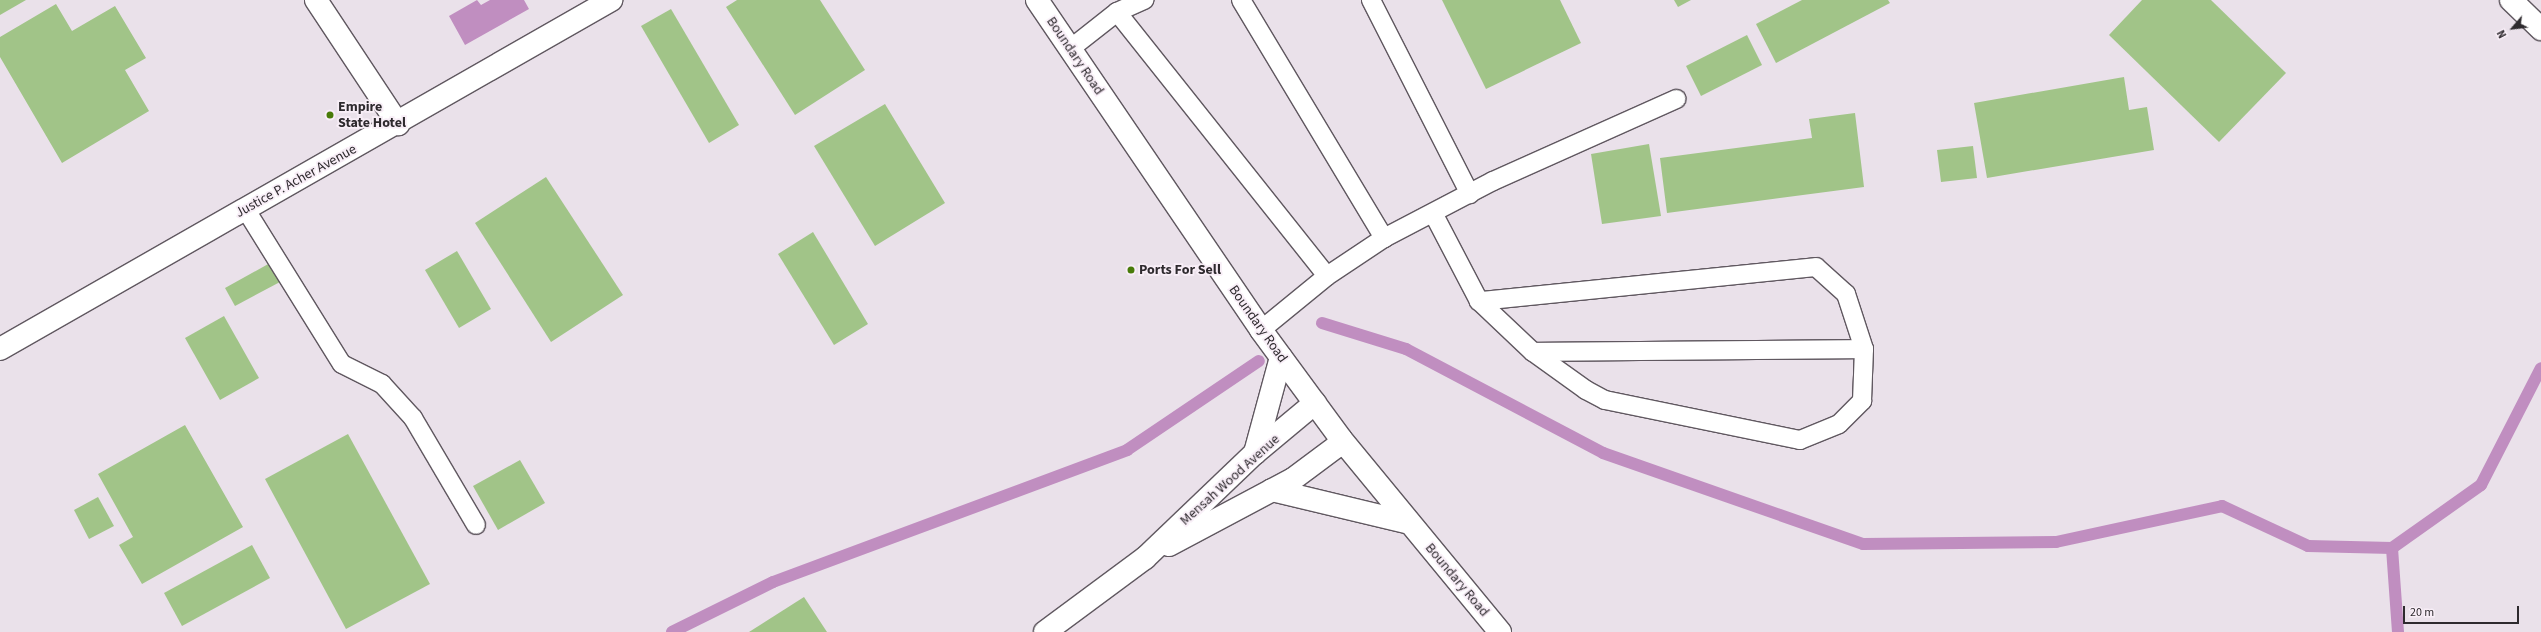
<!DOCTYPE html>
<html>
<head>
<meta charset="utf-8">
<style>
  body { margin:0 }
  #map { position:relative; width:2541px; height:632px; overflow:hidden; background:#eae1ea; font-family:"Source Sans 3",sans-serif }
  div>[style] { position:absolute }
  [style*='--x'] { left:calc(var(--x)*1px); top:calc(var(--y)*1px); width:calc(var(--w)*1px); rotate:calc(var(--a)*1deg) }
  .water>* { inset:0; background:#c08ec0 }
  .stream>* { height:12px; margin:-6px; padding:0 6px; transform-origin:6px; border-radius:6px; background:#c08ec0 }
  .building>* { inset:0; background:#a1c488 }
  .roads { filter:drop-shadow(1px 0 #605860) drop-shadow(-1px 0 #605860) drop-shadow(0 1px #605860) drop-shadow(0 -1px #605860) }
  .lane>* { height:18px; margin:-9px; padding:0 9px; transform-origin:9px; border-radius:9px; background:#fff }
  .street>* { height:22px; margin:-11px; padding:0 11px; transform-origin:11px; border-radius:11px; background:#fff }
  .secondary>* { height:22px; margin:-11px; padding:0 11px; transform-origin:11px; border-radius:11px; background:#fff }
  .highway>* { height:22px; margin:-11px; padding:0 11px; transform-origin:11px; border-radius:11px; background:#fff }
  .dots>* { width:11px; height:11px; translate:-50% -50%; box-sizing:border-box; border:2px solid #f8eef7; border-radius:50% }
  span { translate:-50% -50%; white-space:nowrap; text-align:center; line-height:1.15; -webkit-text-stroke:3.5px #f8eef7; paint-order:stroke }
  .street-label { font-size:14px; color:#2e2a2e }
  .poi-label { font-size:14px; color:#2e2a2e; font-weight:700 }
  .left { translate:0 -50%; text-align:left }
  .north { position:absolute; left:2493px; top:8px; width:40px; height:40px; -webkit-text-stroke:3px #f8eef7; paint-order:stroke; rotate:242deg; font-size:11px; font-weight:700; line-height:16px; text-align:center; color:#2e2a2e }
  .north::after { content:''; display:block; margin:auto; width:14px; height:18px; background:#2e2a2e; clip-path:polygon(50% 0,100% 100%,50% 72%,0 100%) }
  .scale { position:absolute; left:2403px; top:606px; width:116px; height:18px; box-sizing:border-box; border:2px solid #2e2a2e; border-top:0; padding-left:5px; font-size:12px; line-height:14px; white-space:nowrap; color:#2e2a2e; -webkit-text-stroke:3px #f8eef7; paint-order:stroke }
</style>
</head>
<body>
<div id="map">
  <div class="water">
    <div style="clip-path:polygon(477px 0,481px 5px,490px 0,524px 0,529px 9px,465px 45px,449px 16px)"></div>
  </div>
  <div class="stream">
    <div style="--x:1322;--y:323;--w:88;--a:17.2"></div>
    <div style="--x:1406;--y:349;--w:223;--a:27.8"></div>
    <div style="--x:1603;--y:453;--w:275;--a:19.3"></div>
    <div style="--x:1863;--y:544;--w:193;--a:-0.6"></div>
    <div style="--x:2056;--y:542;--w:170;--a:-12.2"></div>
    <div style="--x:2222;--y:506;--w:95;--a:24.9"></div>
    <div style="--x:2308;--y:546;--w:84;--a:1.4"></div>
    <div style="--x:672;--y:632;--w:113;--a:-26.3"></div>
    <div style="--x:773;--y:582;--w:378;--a:-20.4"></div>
    <div style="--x:1127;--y:450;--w:159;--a:-34"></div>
    <div style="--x:2398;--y:632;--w:84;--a:-94.1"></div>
    <div style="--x:2392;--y:548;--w:109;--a:-35.3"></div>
    <div style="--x:2481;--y:485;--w:131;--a:-62.9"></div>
  </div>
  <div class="building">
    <div style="clip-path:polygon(0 0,26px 0,0 15px)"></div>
    <div style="clip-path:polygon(737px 0,820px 0,865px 70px,795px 115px,726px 7px)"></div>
    <div style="clip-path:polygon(1442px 0,1560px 0,1581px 43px,1486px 89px)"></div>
    <div style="clip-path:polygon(1674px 0,1691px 0,1678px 7px)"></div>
    <div style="clip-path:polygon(1802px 0,1888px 0,1890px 3px,1776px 63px,1756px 24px)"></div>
    <div style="clip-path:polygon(2142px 0,2211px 0,2286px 73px,2219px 142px,2109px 35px)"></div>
    <div style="clip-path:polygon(56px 4px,72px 31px,115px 6px,146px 58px,125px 70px,149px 111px,62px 163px,0 57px,0 37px)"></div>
    <div style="clip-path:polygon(671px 9px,739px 125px,709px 143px,641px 26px)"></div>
    <div style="clip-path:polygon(1747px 35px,1762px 65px,1701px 96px,1686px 66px)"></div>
    <div style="clip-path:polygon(2124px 77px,2129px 110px,2147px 107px,2154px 150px,1987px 178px,1974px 103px)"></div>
    <div style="clip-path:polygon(885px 104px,945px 203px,875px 246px,814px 146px)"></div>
    <div style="clip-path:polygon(1855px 113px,1864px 187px,1667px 213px,1660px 158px,1812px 138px,1809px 119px)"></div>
    <div style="clip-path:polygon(1649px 144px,1661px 216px,1602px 224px,1591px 154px)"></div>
    <div style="clip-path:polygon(1973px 146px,1977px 178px,1941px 182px,1937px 150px)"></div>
    <div style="clip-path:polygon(546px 177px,623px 295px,551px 342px,475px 223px)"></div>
    <div style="clip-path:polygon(813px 232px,868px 324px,834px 345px,778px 254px)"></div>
    <div style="clip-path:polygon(457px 251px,491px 309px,459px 328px,425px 270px)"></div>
    <div style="clip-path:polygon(270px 263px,280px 282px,235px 306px,225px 288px)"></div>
    <div style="clip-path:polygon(224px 316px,259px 378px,220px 400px,185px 338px)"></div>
    <div style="clip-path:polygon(185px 425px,243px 527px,142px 584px,119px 545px,133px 537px,98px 474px)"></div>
    <div style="clip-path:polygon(348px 434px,430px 584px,346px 629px,265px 479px)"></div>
    <div style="clip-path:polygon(520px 460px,545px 503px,498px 530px,473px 486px)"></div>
    <div style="clip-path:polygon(98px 497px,114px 526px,89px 539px,74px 510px)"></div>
    <div style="clip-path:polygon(252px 545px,270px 578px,182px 626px,164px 593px)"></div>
    <div style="clip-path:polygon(804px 597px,827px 632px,749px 632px)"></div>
  </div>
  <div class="roads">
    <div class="lane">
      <div style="--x:1241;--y:0;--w:278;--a:59"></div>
      <div style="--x:1371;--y:0;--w:218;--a:63"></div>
      <div style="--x:1117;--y:12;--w:337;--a:51.5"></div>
      <div style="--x:1070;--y:49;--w:60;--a:-38.2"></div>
      <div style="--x:1117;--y:12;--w:30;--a:-24"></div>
      <div style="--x:246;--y:210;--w:181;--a:58.1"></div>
      <div style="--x:342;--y:364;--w:45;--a:26.6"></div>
      <div style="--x:382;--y:384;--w:46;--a:47.6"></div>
      <div style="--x:413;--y:418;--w:124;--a:59.5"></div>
      <div style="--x:1433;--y:213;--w:99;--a:62.4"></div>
      <div style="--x:1479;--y:301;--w:74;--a:43.4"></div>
      <div style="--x:1533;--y:352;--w:65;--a:35.6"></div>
      <div style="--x:1586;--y:390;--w:21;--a:28"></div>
      <div style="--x:1605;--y:400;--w:199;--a:11.6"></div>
      <div style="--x:1800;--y:440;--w:42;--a:-22.3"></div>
      <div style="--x:1839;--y:424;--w:33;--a:-45"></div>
      <div style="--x:1862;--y:401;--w:52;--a:-87.8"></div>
      <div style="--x:1864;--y:349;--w:58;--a:-108.1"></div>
      <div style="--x:1846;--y:294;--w:40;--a:-138"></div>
      <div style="--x:1816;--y:267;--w:339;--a:174.2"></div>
      <div style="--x:1261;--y:330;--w:85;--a:-39.3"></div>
      <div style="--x:1327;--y:276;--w:69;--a:-33.7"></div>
      <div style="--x:1384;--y:238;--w:123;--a:-27.6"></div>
      <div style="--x:1493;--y:181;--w:201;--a:-24.1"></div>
      <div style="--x:1533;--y:352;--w:331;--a:-0.5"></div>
    </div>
    <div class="street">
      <div style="--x:316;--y:0;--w:149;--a:56.5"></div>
      <div style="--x:0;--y:349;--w:704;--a:-29.73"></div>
    </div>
    <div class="secondary">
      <div style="--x:1037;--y:0;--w:399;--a:55.8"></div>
      <div style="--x:1261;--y:330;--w:135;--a:53.7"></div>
      <div style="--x:1341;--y:439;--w:250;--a:50.5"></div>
      <div style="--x:1255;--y:453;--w:99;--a:-74.8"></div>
      <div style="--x:1272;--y:490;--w:141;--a:13.5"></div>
      <div style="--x:1169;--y:545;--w:140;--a:-28"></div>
      <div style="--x:1293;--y:479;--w:54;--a:-36.7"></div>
      <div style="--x:1336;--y:447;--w:9;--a:-58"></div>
      <div style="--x:1045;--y:632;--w:124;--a:-36.5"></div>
      <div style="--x:1145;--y:558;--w:152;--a:-43.7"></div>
      <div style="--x:1255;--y:453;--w:78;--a:-39.8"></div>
    </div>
    <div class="highway">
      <div style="--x:2511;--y:0;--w:42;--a:44"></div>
    </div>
  </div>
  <div class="dots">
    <div style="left:330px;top:115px;background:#487b09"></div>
    <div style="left:1131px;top:270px;background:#487b09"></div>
  </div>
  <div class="street-label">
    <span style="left:1075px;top:56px;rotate:56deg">Boundary Road</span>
    <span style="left:296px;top:181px;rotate:-29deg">Justice P. Acher Avenue</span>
    <span style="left:1258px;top:324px;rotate:55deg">Boundary Road</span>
    <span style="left:1230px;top:480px;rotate:-42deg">Mensah Wood Avenue</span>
    <span style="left:1457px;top:580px;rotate:50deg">Boundary Road</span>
  </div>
  <div class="poi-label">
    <span class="left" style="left:338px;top:115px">Empire<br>State Hotel</span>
    <span class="left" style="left:1139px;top:270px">Ports For Sell</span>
  </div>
  <div class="north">N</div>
  <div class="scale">20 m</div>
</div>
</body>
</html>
